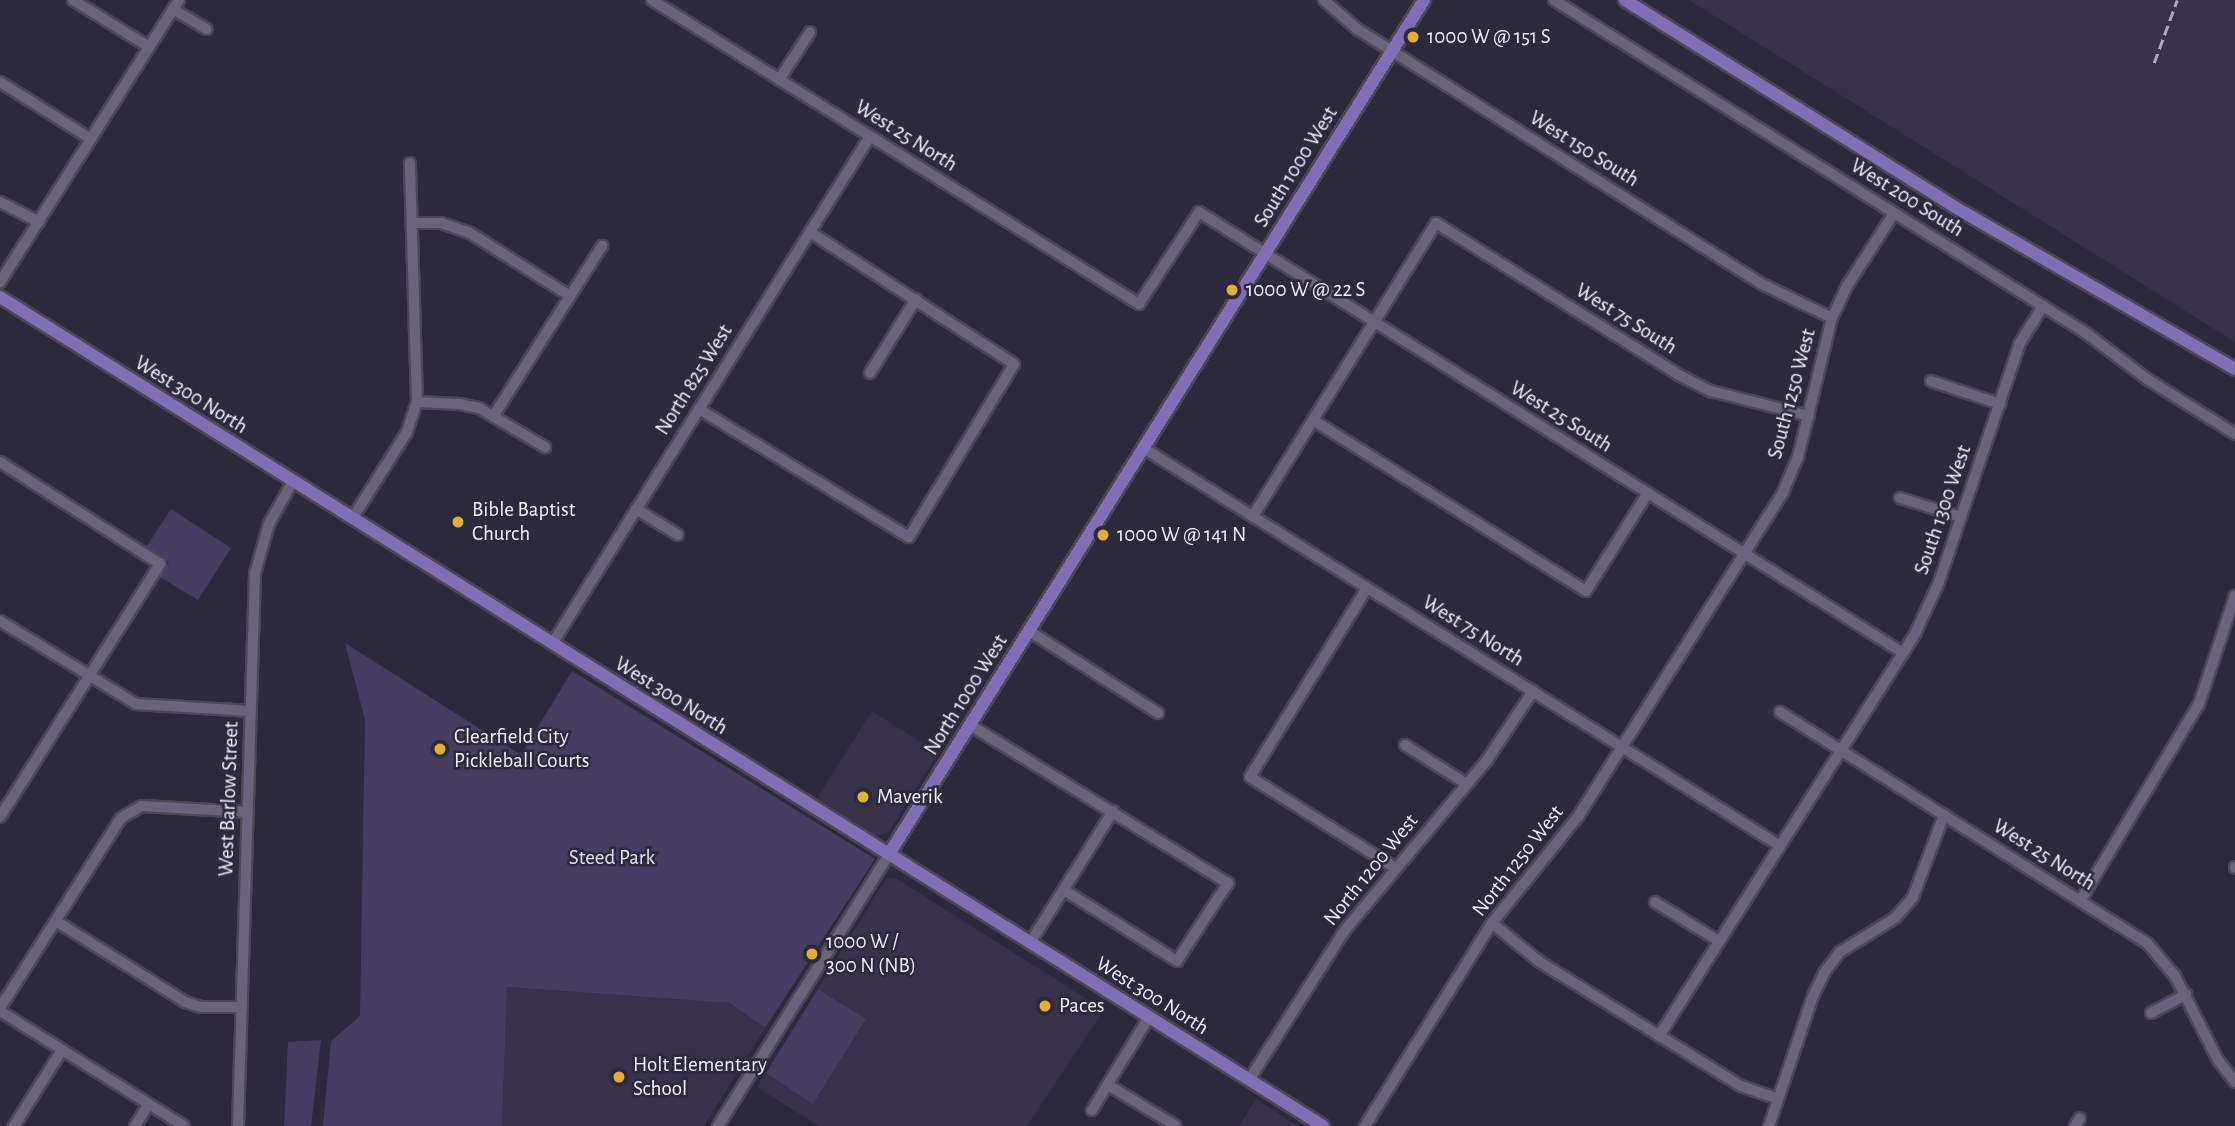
<!DOCTYPE html>
<html>
<head>
<meta charset="utf-8">
<style>
  body { margin:0 }
  #map { position:relative; width:2235px; height:1126px; overflow:hidden; background:#2d293c; font-family:"Alegreya Sans",sans-serif }
  div>[style] { position:absolute }
  [style*='--x'] { left:calc(var(--x)*1px); top:calc(var(--y)*1px); width:calc(var(--w)*1px); rotate:calc(var(--a)*1deg) }
  .built>* { inset:0; background:#37314a }
  .green>* { inset:0; background:#453d60 }
  .roads { filter:drop-shadow(2px 0 #4b4757) drop-shadow(-2px 0 #4b4757) drop-shadow(0 2px #4b4757) drop-shadow(0 -2px #4b4757) }
  .minor>* { height:10px; margin:-5px; padding:0 5px; transform-origin:5px; border-radius:5px; background:#69647a }
  .major>* { height:12px; margin:-6px; padding:0 6px; transform-origin:6px; border-radius:6px; background:#816eb6 }
  .rail>* { height:2.5px; margin-top:-1.25px; transform-origin:0; background:repeating-linear-gradient(90deg,#aba9b8 0 10px,transparent 0 15px) }
  .dots>* { width:19px; height:19px; translate:-50% -50%; box-sizing:border-box; border:4px solid #2d293c; border-radius:50% }
  span { translate:-50% -50%; white-space:nowrap; text-align:center; line-height:1.15; -webkit-text-stroke:5px #2d293c; paint-order:stroke }
  .poi-label { font-size:21px; color:#f4f2ff }
  .left { translate:0 -50%; text-align:left }
  .street-label { font-size:21px; color:#f4f2ff }
  .park-label { font-size:21px; color:#e4e1f3 }
</style>
</head>
<body>
<div id="map">
  <div class="built">
    <div style="clip-path:polygon(1689px 0,2235px 0,2235px 342px)"></div>
    <div style="clip-path:polygon(872px 711px,938px 753px,888px 833px,877px 836px,817px 798px)"></div>
    <div style="clip-path:polygon(894px 877px,1104px 1010px,1027px 1126px,819px 1126px,757px 1087px,766px 1073px,813px 1103px,866px 1019px,818px 989px,886px 879px)"></div>
    <div style="clip-path:polygon(507px 987px,730px 1003px,765px 1028px,704px 1126px,502px 1126px)"></div>
    <div style="clip-path:polygon(1256px 1099px,1298px 1126px,1239px 1126px)"></div>
  </div>
  <div class="green">
    <div style="clip-path:polygon(171px 509px,231px 548px,198px 600px,160px 577px,169px 562px,146px 547px)"></div>
    <div style="clip-path:polygon(345px 643px,521px 755px,572px 671px,875px 859px,765px 1028px,730px 1003px,507px 987px,502px 1126px,323px 1126px,331px 1041px,360px 1016px,365px 720px)"></div>
    <div style="clip-path:polygon(818px 989px,866px 1019px,813px 1104px,766px 1073px)"></div>
    <div style="clip-path:polygon(321px 1040px,311px 1126px,284px 1126px,288px 1042px)"></div>
  </div>
  <div class="roads">
    <div class="minor">
      <div style="--x:73;--y:0;--w:89;--a:31.7"></div>
      <div style="--x:652;--y:0;--w:574;--a:31.97"></div>
      <div style="--x:1139;--y:304;--w:110;--a:-56.9"></div>
      <div style="--x:1199;--y:212;--w:831;--a:32.06"></div>
      <div style="--x:1324;--y:0;--w:44;--a:41.3"></div>
      <div style="--x:1357;--y:29;--w:479;--a:32.2"></div>
      <div style="--x:1762;--y:284;--w:78;--a:25.9"></div>
      <div style="--x:1554;--y:0;--w:628;--a:32.04"></div>
      <div style="--x:2086;--y:333;--w:76;--a:37"></div>
      <div style="--x:2147;--y:379;--w:104;--a:32"></div>
      <div style="--x:173;--y:9;--w:39;--a:31"></div>
      <div style="--x:779;--y:80;--w:57;--a:-57.1"></div>
      <div style="--x:0;--y:82;--w:107;--a:32.1"></div>
      <div style="--x:0;--y:202;--w:44;--a:27.1"></div>
      <div style="--x:412;--y:223;--w:29;--a:0"></div>
      <div style="--x:441;--y:223;--w:31;--a:19"></div>
      <div style="--x:470;--y:233;--w:118;--a:32.2"></div>
      <div style="--x:0;--y:282;--w:334;--a:-57.6"></div>
      <div style="--x:870;--y:373;--w:87;--a:-58.1"></div>
      <div style="--x:1931;--y:381;--w:73;--a:18.4"></div>
      <div style="--x:417;--y:402;--w:42;--a:2.7"></div>
      <div style="--x:459;--y:404;--w:20;--a:11"></div>
      <div style="--x:479;--y:408;--w:77;--a:30.6"></div>
      <div style="--x:699;--y:409;--w:246;--a:31.4"></div>
      <div style="--x:909;--y:537;--w:202;--a:-58.7"></div>
      <div style="--x:1014;--y:364;--w:243;--a:-147.1"></div>
      <div style="--x:494;--y:415;--w:201;--a:-57.4"></div>
      <div style="--x:1313;--y:420;--w:322;--a:32.1"></div>
      <div style="--x:1586;--y:591;--w:116;--a:-57.7"></div>
      <div style="--x:1145;--y:449;--w:749;--a:32.01"></div>
      <div style="--x:0;--y:462;--w:190;--a:32.5"></div>
      <div style="--x:160;--y:564;--w:299;--a:122.3"></div>
      <div style="--x:1900;--y:498;--w:64;--a:17.3"></div>
      <div style="--x:636;--y:509;--w:49;--a:31.8"></div>
      <div style="--x:1253;--y:516;--w:345;--a:-58"></div>
      <div style="--x:1436;--y:223;--w:289;--a:32"></div>
      <div style="--x:1681;--y:376;--w:34;--a:27"></div>
      <div style="--x:1711;--y:391;--w:101;--a:14.3"></div>
      <div style="--x:352;--y:519;--w:103;--a:-57.7"></div>
      <div style="--x:407;--y:432;--w:32;--a:-72"></div>
      <div style="--x:417;--y:402;--w:239;--a:-91.7"></div>
      <div style="--x:1367;--y:588;--w:222;--a:121.8"></div>
      <div style="--x:1250;--y:777;--w:173;--a:32"></div>
      <div style="--x:0;--y:621;--w:159;--a:31.4"></div>
      <div style="--x:136;--y:704;--w:115;--a:3.5"></div>
      <div style="--x:1029;--y:631;--w:153;--a:32.4"></div>
      <div style="--x:552;--y:644;--w:599;--a:-57.95"></div>
      <div style="--x:1780;--y:712;--w:434;--a:32.2"></div>
      <div style="--x:2147;--y:943;--w:43;--a:49.7"></div>
      <div style="--x:2175;--y:976;--w:94;--a:62.9"></div>
      <div style="--x:2218;--y:1060;--w:28;--a:52"></div>
      <div style="--x:970;--y:725;--w:303;--a:31.5"></div>
      <div style="--x:1228;--y:883;--w:93;--a:123.2"></div>
      <div style="--x:1177;--y:961;--w:133;--a:-147.9"></div>
      <div style="--x:1405;--y:745;--w:73;--a:32.2"></div>
      <div style="--x:2235;--y:867;--w:1;--a:90"></div>
      <div style="--x:2080;--y:901;--w:230;--a:-58.9"></div>
      <div style="--x:2199;--y:704;--w:114;--a:-71.6"></div>
      <div style="--x:1655;--y:902;--w:75;--a:31.4"></div>
      <div style="--x:56;--y:921;--w:152;--a:32.1"></div>
      <div style="--x:185;--y:1002;--w:17;--a:17"></div>
      <div style="--x:201;--y:1007;--w:41;--a:0"></div>
      <div style="--x:1492;--y:923;--w:62;--a:39.1"></div>
      <div style="--x:1540;--y:962;--w:236;--a:31.7"></div>
      <div style="--x:1741;--y:1086;--w:39;--a:19"></div>
      <div style="--x:1030;--y:943;--w:156;--a:-57.8"></div>
      <div style="--x:0;--y:1008;--w:225;--a:-57.5"></div>
      <div style="--x:121;--y:818;--w:24;--a:-30"></div>
      <div style="--x:142;--y:806;--w:106;--a:3.2"></div>
      <div style="--x:0;--y:1011;--w:217;--a:32"></div>
      <div style="--x:2151;--y:1013;--w:40;--a:-28"></div>
      <div style="--x:1659;--y:1036;--w:477;--a:-57.5"></div>
      <div style="--x:1915;--y:634;--w:57;--a:-65.2"></div>
      <div style="--x:1939;--y:582;--w:252;--a:-71.3"></div>
      <div style="--x:2020;--y:343;--w:44;--a:-58.1"></div>
      <div style="--x:1249;--y:1080;--w:178;--a:-57.4"></div>
      <div style="--x:1345;--y:930;--w:222;--a:-50.1"></div>
      <div style="--x:1487;--y:760;--w:83;--a:-56.3"></div>
      <div style="--x:1108;--y:1085;--w:79;--a:31.1"></div>
      <div style="--x:1092;--y:1110;--w:109;--a:-58.5"></div>
      <div style="--x:14;--y:1126;--w:90;--a:-57.7"></div>
      <div style="--x:135;--y:1126;--w:26;--a:-58"></div>
      <div style="--x:238;--y:1126;--w:553;--a:-88.24"></div>
      <div style="--x:255;--y:573;--w:51;--a:-74.1"></div>
      <div style="--x:269;--y:524;--w:49;--a:-60.8"></div>
      <div style="--x:718;--y:1126;--w:321;--a:-57.8"></div>
      <div style="--x:1365;--y:1126;--w:239;--a:-58"></div>
      <div style="--x:1492;--y:923;--w:139;--a:-51.1"></div>
      <div style="--x:1579;--y:815;--w:382;--a:-57.7"></div>
      <div style="--x:1783;--y:492;--w:38;--a:-67"></div>
      <div style="--x:1798;--y:457;--w:143;--a:-76.3"></div>
      <div style="--x:1832;--y:318;--w:35;--a:-65"></div>
      <div style="--x:1847;--y:286;--w:87;--a:-57.2"></div>
      <div style="--x:1769;--y:1126;--w:137;--a:-71.3"></div>
      <div style="--x:1813;--y:996;--w:25;--a:-64"></div>
      <div style="--x:1824;--y:973;--w:26;--a:-53"></div>
      <div style="--x:1840;--y:952;--w:65;--a:-31.7"></div>
      <div style="--x:1895;--y:918;--w:28;--a:-49"></div>
      <div style="--x:1913;--y:897;--w:88;--a:-69.3"></div>
      <div style="--x:2075;--y:1126;--w:9;--a:-58"></div>
    </div>
    <div class="major">
      <div style="--x:1625;--y:0;--w:401;--a:32.1"></div>
      <div style="--x:1965;--y:213;--w:312;--a:30"></div>
      <div style="--x:0;--y:297;--w:1561;--a:32.07"></div>
      <div style="--x:889;--y:854;--w:1008;--a:-57.93"></div>
    </div>
  </div>
  <div class="rail">
    <div style="--x:2154;--y:63;--w:67;--a:-69.9"></div>
  </div>
  <div class="dots">
    <div style="left:1413px;top:37px;background:#e2ae34"></div>
    <div style="left:1232px;top:290px;background:#e2ae34"></div>
    <div style="left:458px;top:522px;background:#e2ae34"></div>
    <div style="left:1103px;top:535px;background:#e2ae34"></div>
    <div style="left:440px;top:749px;background:#e2ae34"></div>
    <div style="left:863px;top:797px;background:#e2ae34"></div>
    <div style="left:812px;top:954px;background:#e2ae34"></div>
    <div style="left:1045px;top:1006px;background:#e2ae34"></div>
    <div style="left:619px;top:1077px;background:#e2ae34"></div>
  </div>
  <div class="poi-label">
    <span class="left" style="left:1427px;top:37px">1000 W @ 151 S</span>
    <span class="left" style="left:1246px;top:290px">1000 W @ 22 S</span>
    <span class="left" style="left:472px;top:522px">Bible Baptist<br>Church</span>
    <span class="left" style="left:1117px;top:535px">1000 W @ 141 N</span>
    <span class="left" style="left:454px;top:749px">Clearfield City<br>Pickleball Courts</span>
    <span class="left" style="left:877px;top:797px">Maverik</span>
    <span class="left" style="left:826px;top:954px">1000 W /<br>300 N (NB)</span>
    <span class="left" style="left:1059px;top:1006px">Paces</span>
    <span class="left" style="left:633px;top:1077px">Holt Elementary<br>School</span>
  </div>
  <div class="street-label">
    <span style="left:906px;top:136px;rotate:32deg">West 25 North</span>
    <span style="left:1584px;top:149px;rotate:32deg">West 150 South</span>
    <span style="left:1296px;top:167px;rotate:-58deg">South 1000 West</span>
    <span style="left:1907px;top:198px;rotate:32deg">West 200 South</span>
    <span style="left:1626px;top:319px;rotate:32deg">West 75 South</span>
    <span style="left:694px;top:380px;rotate:-58deg">North 825 West</span>
    <span style="left:1792px;top:394px;rotate:-75deg">South 1250 West</span>
    <span style="left:191px;top:395px;rotate:32deg">West 300 North</span>
    <span style="left:1561px;top:417px;rotate:32deg">West 25 South</span>
    <span style="left:1943px;top:510px;rotate:-71deg">South 1300 West</span>
    <span style="left:1473px;top:631px;rotate:32deg">West 75 North</span>
    <span style="left:966px;top:695px;rotate:-58deg">North 1000 West</span>
    <span style="left:671px;top:696px;rotate:32deg">West 300 North</span>
    <span style="left:229px;top:799px;rotate:-88deg">West Barlow Street</span>
    <span style="left:2044px;top:855px;rotate:32deg">West 25 North</span>
    <span style="left:1518px;top:861px;rotate:-52deg">North 1250 West</span>
    <span style="left:1371px;top:870px;rotate:-51deg">North 1200 West</span>
    <span style="left:1152px;top:996px;rotate:32deg">West 300 North</span>
  </div>
  <div class="park-label">
    <span style="left:612px;top:858px">Steed Park</span>
  </div>
</div>
</body>
</html>
